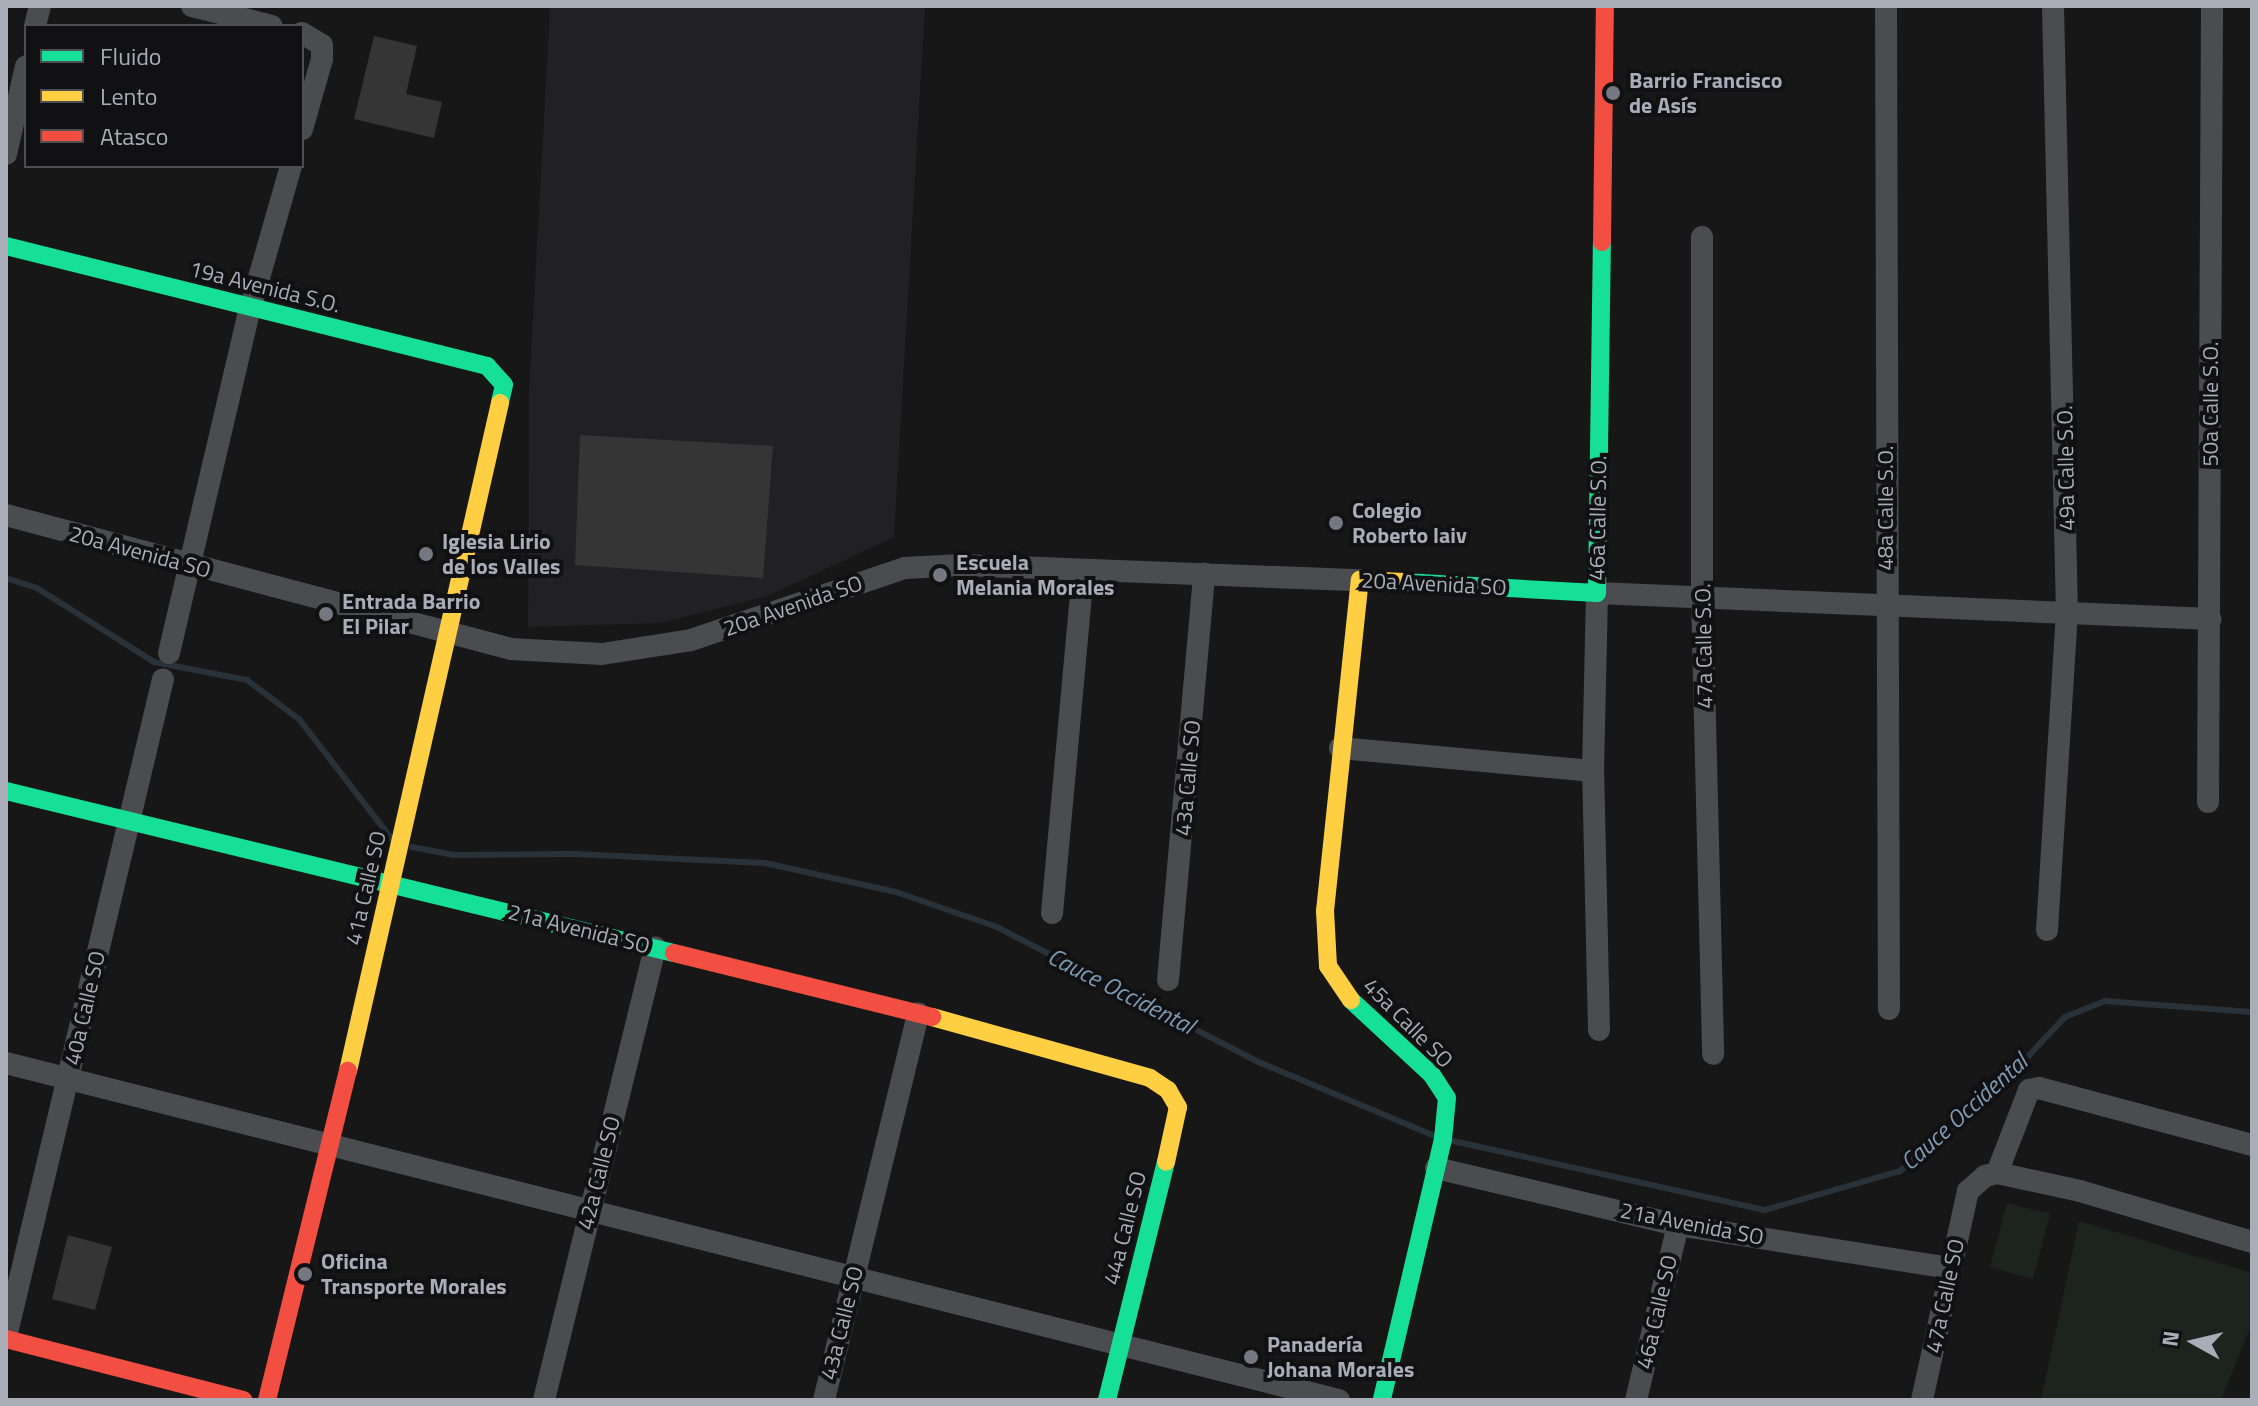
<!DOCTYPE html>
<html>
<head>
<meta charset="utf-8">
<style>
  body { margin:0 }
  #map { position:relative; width:2258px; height:1406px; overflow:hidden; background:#171717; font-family:"Titillium Web",sans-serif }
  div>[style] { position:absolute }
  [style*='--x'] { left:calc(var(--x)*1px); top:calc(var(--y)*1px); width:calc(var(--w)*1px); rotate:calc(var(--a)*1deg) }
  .built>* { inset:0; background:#212123 }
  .green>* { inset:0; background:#1d241e }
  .stream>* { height:6px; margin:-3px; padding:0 3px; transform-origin:3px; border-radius:3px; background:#2a3239 }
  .building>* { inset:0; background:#353536 }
  .street>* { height:22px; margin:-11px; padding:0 11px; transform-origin:11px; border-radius:11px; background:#4b4c50 }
  .fast>* { height:18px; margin:-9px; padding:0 9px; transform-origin:9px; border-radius:9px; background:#16e098 }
  .slow>* { height:18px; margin:-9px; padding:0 9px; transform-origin:9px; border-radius:9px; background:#ffcf43 }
  .jam>* { height:18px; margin:-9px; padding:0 9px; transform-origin:9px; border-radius:9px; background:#f24e42 }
  .dots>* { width:22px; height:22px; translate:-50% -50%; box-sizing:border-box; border:4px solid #111113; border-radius:50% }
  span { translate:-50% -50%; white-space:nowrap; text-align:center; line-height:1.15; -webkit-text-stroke:8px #111113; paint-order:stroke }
  .poi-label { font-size:22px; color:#a8adb8; font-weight:700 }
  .left { translate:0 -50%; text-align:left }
  .street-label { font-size:22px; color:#a8adb8 }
  .water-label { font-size:24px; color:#7f9bb3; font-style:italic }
  .frame { position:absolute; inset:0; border:8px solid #a8adb8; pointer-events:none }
  .legend { position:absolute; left:24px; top:24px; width:280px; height:144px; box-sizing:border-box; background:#111113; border:2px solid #4d4f55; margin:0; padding:10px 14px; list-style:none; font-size:24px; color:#a8adb8 }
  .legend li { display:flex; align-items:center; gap:16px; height:40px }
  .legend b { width:40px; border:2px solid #4d4f55 }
  .north { position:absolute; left:2154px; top:1302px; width:80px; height:80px; -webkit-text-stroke:6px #111113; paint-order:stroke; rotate:278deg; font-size:22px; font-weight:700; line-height:32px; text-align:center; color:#a8adb8 }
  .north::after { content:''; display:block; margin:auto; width:28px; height:36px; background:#a8adb8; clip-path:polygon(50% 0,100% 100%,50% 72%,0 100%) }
</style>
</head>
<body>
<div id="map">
  <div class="built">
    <div style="clip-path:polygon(550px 6px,925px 6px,894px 537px,768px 596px,660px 623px,528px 627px,529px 393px)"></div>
  </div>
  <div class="green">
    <div style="clip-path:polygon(2007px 1203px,2050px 1214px,2033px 1279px,1990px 1267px)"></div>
    <div style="clip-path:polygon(2079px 1221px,2252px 1273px,2252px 1323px,2221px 1400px,2041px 1400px)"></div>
  </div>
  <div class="stream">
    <div style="--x:6;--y:578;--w:33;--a:18"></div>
    <div style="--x:37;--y:588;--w:138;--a:32.3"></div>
    <div style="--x:154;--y:662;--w:95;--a:11"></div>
    <div style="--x:247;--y:680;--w:65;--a:36.9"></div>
    <div style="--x:299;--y:719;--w:155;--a:52.3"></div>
    <div style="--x:412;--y:847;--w:43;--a:10.8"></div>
    <div style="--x:454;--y:855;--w:121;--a:-0.5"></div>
    <div style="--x:575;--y:854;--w:190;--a:2.7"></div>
    <div style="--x:765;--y:863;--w:134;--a:12.5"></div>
    <div style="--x:896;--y:892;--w:107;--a:19.1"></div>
    <div style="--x:997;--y:927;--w:297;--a:27.3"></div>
    <div style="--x:1261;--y:1063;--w:189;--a:22.8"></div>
    <div style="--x:1453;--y:1141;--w:320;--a:12.5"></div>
    <div style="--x:1765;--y:1210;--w:141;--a:-16.1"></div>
    <div style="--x:1900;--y:1171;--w:137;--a:-40.6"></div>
    <div style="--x:2004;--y:1082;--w:89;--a:-46.8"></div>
    <div style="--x:2065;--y:1017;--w:43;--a:-21.8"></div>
    <div style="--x:2105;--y:1001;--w:147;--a:4.3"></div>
  </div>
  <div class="building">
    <div style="clip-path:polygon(374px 36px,417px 46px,406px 94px,442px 102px,434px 138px,354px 119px)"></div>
    <div style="clip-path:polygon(580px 435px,773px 446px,763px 578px,575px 565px)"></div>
    <div style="clip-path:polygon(68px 1235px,112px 1247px,95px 1310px,52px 1299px)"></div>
  </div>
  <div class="street">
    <div style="--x:192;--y:6;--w:82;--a:14"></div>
    <div style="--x:1886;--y:6;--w:1003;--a:89.83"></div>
    <div style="--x:35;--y:26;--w:21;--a:-76"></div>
    <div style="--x:302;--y:33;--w:23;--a:31"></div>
    <div style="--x:322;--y:45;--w:14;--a:90"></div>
    <div style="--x:322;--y:59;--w:73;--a:105.9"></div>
    <div style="--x:6;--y:154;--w:90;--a:-77.2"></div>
    <div style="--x:1702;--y:237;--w:360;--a:90"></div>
    <div style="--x:1702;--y:597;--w:457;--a:88.6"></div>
    <div style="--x:6;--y:515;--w:522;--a:14.86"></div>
    <div style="--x:511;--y:649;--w:91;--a:3.1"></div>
    <div style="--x:602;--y:654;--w:90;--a:-8.9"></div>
    <div style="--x:691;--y:640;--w:226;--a:-18.6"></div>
    <div style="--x:905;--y:568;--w:56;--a:-3.1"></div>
    <div style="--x:961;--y:565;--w:399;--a:2.2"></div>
    <div style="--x:169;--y:653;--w:353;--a:-76.8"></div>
    <div style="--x:250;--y:309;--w:149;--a:-74"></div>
    <div style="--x:1340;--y:748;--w:254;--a:5.2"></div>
    <div style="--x:2208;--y:802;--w:796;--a:-89.71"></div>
    <div style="--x:1052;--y:913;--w:343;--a:-84.8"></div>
    <div style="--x:2047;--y:930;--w:318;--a:-86.4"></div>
    <div style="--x:2067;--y:613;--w:607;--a:-91.32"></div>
    <div style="--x:1168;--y:980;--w:408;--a:-84.9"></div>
    <div style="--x:1599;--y:1030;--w:259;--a:-91.3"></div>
    <div style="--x:1593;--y:771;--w:178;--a:-88.7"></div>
    <div style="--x:1597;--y:593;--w:614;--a:2.43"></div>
    <div style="--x:6;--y:1063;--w:1375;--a:14.19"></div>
    <div style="--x:1436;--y:1168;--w:249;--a:13.3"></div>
    <div style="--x:1678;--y:1225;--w:276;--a:9"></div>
    <div style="--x:1997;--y:1173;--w:89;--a:-68.9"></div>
    <div style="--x:2029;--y:1090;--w:10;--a:-11"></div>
    <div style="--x:2039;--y:1088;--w:220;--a:15"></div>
    <div style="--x:6;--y:1337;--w:676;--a:-76.58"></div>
    <div style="--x:544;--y:1400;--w:466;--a:-76.2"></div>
    <div style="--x:824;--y:1400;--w:398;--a:-76.3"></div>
    <div style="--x:1636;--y:1400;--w:180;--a:-76.5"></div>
    <div style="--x:1922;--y:1400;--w:214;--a:-77.6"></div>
    <div style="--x:1968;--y:1191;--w:23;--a:-41"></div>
    <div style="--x:1985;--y:1176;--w:12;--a:-14"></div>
    <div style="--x:1997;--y:1173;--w:85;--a:12.2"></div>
    <div style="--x:2080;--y:1191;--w:179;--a:16.5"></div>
  </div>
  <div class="fast">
    <div style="--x:6;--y:246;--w:496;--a:14"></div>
    <div style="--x:487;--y:366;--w:25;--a:48"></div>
    <div style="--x:504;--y:385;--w:18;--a:103"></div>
    <div style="--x:1404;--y:582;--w:193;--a:3.3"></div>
    <div style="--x:1597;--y:593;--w:351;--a:-89.2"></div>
    <div style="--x:6;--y:791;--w:687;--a:13.63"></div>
    <div style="--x:1351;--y:1000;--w:110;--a:42.8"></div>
    <div style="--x:1432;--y:1075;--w:27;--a:57"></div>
    <div style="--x:1447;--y:1098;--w:41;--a:95.6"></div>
    <div style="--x:1443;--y:1139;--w:268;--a:103.2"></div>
    <div style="--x:1107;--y:1400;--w:245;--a:-76.1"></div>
  </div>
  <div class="slow">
    <div style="--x:1351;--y:1000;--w:41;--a:-124.1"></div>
    <div style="--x:1328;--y:966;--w:55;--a:-93.1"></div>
    <div style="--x:1325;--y:911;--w:333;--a:-84"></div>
    <div style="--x:1360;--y:580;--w:44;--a:2.6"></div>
    <div style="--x:932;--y:1017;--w:226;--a:15.6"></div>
    <div style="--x:1150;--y:1078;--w:22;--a:34"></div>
    <div style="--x:1168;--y:1090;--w:20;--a:60"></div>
    <div style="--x:1178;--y:1107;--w:56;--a:102.3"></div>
    <div style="--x:348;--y:1071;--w:685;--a:-77.18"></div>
  </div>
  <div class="jam">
    <div style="--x:1602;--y:242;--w:236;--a:-89.3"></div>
    <div style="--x:674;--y:953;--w:266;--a:13.9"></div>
    <div style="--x:6;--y:1339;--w:245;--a:14.4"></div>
    <div style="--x:267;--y:1400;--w:339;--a:-76.2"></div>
  </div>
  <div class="dots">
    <div style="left:1613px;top:93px;background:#757880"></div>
    <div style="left:1336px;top:523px;background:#757880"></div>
    <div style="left:426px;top:554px;background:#757880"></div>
    <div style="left:940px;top:575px;background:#757880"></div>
    <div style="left:326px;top:614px;background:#757880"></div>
    <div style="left:305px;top:1274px;background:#757880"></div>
    <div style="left:1251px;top:1357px;background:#757880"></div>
  </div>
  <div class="poi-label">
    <span class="left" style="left:1629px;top:93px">Barrio Francisco<br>de Asís</span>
    <span class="left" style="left:1352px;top:523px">Colegio<br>Roberto laiv</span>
    <span class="left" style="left:442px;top:554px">Iglesia Lirio<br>de los Valles</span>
    <span class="left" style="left:956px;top:575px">Escuela<br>Melania Morales</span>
    <span class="left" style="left:342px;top:614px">Entrada Barrio<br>El Pilar</span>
    <span class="left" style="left:321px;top:1274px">Oficina<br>Transporte Morales</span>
    <span class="left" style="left:1267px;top:1357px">Panadería<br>Johana Morales</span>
  </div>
  <div class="street-label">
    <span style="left:265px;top:287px;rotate:14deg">19a Avenida S.O.</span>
    <span style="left:2211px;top:404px;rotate:-90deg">50a Calle S.O.</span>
    <span style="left:2066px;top:468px;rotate:-91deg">49a Calle S.O.</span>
    <span style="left:1886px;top:508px;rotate:-90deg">48a Calle S.O.</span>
    <span style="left:1598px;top:518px;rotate:-89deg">46a Calle S.O.</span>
    <span style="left:140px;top:552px;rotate:15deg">20a Avenida SO</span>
    <span style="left:1434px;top:584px;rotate:3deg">20a Avenida SO</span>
    <span style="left:793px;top:606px;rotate:-19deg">20a Avenida SO</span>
    <span style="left:1704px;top:646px;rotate:-91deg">47a Calle S.O.</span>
    <span style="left:1188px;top:778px;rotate:-85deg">43a Calle SO</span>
    <span style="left:366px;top:888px;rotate:-77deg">41a Calle SO</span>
    <span style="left:579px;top:929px;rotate:14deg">21a Avenida SO</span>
    <span style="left:85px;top:1008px;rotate:-77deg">40a Calle SO</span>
    <span style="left:1408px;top:1023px;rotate:45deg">45a Calle SO</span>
    <span style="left:599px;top:1173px;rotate:-76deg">42a Calle SO</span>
    <span style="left:1692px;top:1224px;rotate:11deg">21a Avenida SO</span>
    <span style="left:1125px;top:1228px;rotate:-76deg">44a Calle SO</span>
    <span style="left:1945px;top:1296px;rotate:-78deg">47a Calle SO</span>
    <span style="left:1657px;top:1312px;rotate:-77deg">46a Calle SO</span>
    <span style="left:842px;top:1323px;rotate:-76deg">43a Calle SO</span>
  </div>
  <div class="water-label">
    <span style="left:1121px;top:991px;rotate:27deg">Cauce Occidental</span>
    <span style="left:1964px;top:1112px;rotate:-42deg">Cauce Occidental</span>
  </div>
  <div class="frame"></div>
  <ul class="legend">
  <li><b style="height:10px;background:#16e098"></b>Fluido</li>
  <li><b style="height:10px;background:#ffcf43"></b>Lento</li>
  <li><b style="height:10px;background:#f24e42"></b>Atasco</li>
  </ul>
  <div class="north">N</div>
</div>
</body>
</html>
